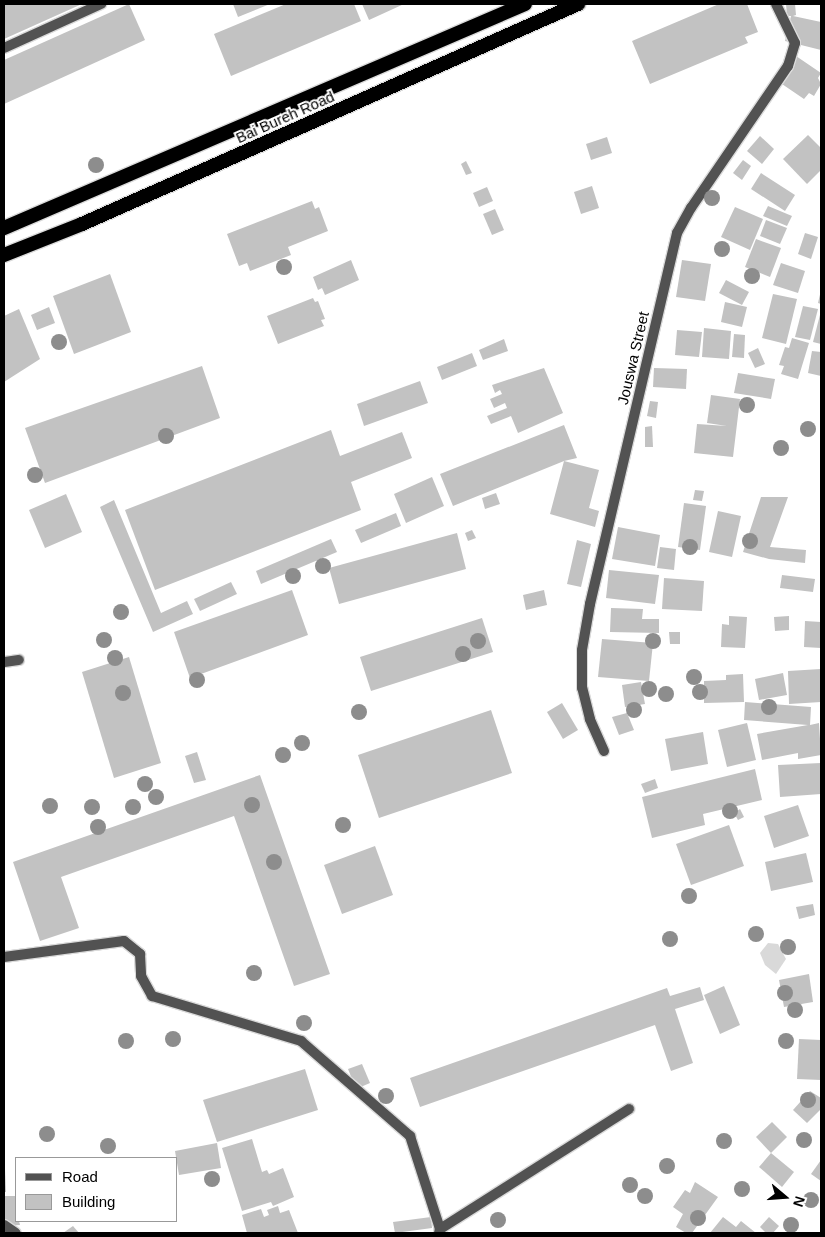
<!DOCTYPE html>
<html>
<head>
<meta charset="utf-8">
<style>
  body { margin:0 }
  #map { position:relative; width:825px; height:1237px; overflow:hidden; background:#fff; font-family:Helvetica,sans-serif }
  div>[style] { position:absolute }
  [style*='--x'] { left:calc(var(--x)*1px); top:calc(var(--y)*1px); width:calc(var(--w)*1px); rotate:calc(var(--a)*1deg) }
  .green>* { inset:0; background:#d9d9d9 }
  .building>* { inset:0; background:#c2c2c2 }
  .roads { filter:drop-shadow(1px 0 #dbdbdb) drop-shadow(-1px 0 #dbdbdb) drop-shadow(0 1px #dbdbdb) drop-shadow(0 -1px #dbdbdb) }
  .service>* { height:10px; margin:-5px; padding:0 5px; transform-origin:5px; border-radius:5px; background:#525252 }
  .minor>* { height:10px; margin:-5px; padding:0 5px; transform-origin:5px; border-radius:5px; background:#525252 }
  .trunk>* { height:14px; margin:-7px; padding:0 7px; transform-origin:7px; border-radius:7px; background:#000 }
  .trees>* { width:16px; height:16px; margin:-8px; border-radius:50%; background:#8d8d8d }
  span { translate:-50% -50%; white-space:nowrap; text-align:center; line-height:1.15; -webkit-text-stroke:4px #fff; paint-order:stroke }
  .street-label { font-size:15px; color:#000 }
  .frame { position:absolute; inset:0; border:5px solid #000; pointer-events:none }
  .legend { position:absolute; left:15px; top:1157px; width:162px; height:65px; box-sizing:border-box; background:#fff; border:1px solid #999; margin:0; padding:6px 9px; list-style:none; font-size:15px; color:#000 }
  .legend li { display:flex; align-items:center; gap:10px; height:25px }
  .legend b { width:25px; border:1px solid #999 }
  .north { position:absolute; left:760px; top:1172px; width:50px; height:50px; -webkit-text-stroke:4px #fff; paint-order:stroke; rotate:108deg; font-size:14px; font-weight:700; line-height:20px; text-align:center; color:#000 }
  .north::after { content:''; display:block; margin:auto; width:18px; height:22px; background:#000; clip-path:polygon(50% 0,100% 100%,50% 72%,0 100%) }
</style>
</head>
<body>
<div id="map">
  <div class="green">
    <div style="clip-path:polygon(768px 943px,778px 944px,786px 959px,776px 974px,765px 965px,760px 953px)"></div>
  </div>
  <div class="building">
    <div style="clip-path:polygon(4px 4px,82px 4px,4px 39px)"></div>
    <div style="clip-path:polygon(129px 4px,145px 40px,4px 104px,4px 60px)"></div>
    <div style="clip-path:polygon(233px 4px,270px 4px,238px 17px)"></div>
    <div style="clip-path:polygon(286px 4px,354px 4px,361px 21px,231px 76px,214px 34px)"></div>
    <div style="clip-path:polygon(362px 4px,404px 4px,369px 20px)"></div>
    <div style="clip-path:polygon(719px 4px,747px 4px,758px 32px,745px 37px,748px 43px,650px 84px,632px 41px)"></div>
    <div style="clip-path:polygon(786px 4px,795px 4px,796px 15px,793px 16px,821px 22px,821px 50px,785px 41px,791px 16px,787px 16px)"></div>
    <div style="clip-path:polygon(796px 56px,821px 73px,818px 78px,821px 84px,814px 96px,809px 93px,804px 99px,779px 82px)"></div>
    <div style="clip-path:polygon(808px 135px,821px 148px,821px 170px,807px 184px,783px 159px)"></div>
    <div style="clip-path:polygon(760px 136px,774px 149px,762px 164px,747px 151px)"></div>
    <div style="clip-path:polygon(607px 137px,612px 153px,591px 160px,586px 144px)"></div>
    <div style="clip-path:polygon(743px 160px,751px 166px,742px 180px,733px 173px)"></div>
    <div style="clip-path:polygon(466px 161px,472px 173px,466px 175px,461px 164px)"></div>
    <div style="clip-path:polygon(761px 173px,795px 195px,785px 211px,751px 189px)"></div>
    <div style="clip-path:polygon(592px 186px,599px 208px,581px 214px,574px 192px)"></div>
    <div style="clip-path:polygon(487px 187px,493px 201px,479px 207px,473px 193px)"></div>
    <div style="clip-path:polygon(312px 201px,315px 209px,319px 207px,328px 231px,288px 247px,291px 255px,250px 271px,247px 263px,239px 266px,227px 234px)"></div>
    <div style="clip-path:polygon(768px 206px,792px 216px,787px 226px,763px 216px)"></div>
    <div style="clip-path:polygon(735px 207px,763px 219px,750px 250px,721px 237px)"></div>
    <div style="clip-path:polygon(495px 209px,504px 230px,492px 235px,483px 214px)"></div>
    <div style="clip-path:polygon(766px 220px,787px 228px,780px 244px,760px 236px)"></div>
    <div style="clip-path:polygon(805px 233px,818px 237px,811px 259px,798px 254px)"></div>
    <div style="clip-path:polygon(756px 239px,781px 248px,770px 277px,745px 267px)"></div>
    <div style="clip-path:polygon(351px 260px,359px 280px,325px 295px,322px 288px,318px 290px,313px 277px)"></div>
    <div style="clip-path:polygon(682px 260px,711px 264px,705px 301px,676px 297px)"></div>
    <div style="clip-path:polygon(781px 263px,805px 271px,798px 293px,773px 285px)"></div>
    <div style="clip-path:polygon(110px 274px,131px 332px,74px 354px,53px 296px)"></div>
    <div style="clip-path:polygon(726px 280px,749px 292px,742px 305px,719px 293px)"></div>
    <div style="clip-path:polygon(821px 290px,821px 304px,818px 303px)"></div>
    <div style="clip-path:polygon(773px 294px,797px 299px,786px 344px,762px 338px)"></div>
    <div style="clip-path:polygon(313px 298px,315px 302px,318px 301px,325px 319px,321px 320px,324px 326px,278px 344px,267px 316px)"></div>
    <div style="clip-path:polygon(725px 302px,747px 307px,742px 327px,721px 322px)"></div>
    <div style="clip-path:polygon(803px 306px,818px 309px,810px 340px,795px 337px)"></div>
    <div style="clip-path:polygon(49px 307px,55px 323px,37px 330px,31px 315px)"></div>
    <div style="clip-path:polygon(19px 309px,40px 359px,4px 382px,4px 316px)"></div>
    <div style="clip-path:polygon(821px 311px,821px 344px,813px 342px)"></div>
    <div style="clip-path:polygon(704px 328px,731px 331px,729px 359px,702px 357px)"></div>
    <div style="clip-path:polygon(677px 330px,702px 332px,699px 357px,675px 355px)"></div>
    <div style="clip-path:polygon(734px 334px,745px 335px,744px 358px,732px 357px)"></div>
    <div style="clip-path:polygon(792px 338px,809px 343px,798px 379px,781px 374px,784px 366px,779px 365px,785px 347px,789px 348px)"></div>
    <div style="clip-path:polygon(504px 339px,508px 351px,483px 360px,479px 350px)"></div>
    <div style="clip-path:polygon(758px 348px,765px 364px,755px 368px,748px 353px)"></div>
    <div style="clip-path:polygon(812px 351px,821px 352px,821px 376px,808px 373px)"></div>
    <div style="clip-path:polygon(472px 353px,477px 366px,442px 380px,437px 367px)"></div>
    <div style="clip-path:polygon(202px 366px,220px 418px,45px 483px,25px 428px)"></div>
    <div style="clip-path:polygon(544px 368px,563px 413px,518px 433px,511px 416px,491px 424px,487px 416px,507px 408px,505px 403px,494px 408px,490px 399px,502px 394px,500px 390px,495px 393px,492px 385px)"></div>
    <div style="clip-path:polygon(654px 368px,687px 369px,686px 389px,653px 387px)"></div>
    <div style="clip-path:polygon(738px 373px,775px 379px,771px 399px,734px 393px)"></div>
    <div style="clip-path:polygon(420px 381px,428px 403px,364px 426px,357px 404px)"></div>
    <div style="clip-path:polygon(711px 395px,740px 399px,733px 457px,694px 453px,697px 424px,727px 426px,707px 423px)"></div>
    <div style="clip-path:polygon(650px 401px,658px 402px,656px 418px,647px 416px)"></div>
    <div style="clip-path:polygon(564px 425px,577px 458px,564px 461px,599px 470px,589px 508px,599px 511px,595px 527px,550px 514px,564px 461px,453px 506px,440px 474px)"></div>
    <div style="clip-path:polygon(652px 426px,653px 447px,645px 447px,645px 427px)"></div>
    <div style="clip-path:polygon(331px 430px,340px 456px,402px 432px,412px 458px,351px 482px,361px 510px,155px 590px,125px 510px)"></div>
    <div style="clip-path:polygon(432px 477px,444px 506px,406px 523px,394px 494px)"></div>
    <div style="clip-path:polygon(695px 490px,704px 491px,702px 501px,693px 500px)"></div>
    <div style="clip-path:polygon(496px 493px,500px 504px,485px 509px,482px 498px)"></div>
    <div style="clip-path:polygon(66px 494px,82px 532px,45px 548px,29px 510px)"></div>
    <div style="clip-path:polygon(761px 497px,788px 497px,770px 547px,806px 550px,805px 563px,769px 559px,743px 552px)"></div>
    <div style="clip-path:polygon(114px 500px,161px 613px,187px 601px,193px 614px,153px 632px,100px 507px)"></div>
    <div style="clip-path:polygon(684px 503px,706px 506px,700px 550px,678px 547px)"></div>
    <div style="clip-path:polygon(718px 511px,741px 516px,732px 557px,709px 552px)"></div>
    <div style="clip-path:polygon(396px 513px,401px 526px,361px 543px,355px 530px)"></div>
    <div style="clip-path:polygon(618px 527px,660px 535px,655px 566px,612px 559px)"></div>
    <div style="clip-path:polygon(472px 530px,476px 538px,468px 541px,465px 533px)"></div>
    <div style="clip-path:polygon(457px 533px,466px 569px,339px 604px,329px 568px)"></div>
    <div style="clip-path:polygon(331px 539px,337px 552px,261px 584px,256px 571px)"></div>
    <div style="clip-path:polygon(577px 540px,591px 544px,581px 587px,567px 584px)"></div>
    <div style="clip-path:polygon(660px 547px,676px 549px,674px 570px,657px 568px)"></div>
    <div style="clip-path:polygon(609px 570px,659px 575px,655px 604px,606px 598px)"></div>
    <div style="clip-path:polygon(782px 575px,815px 579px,813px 592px,780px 588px)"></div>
    <div style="clip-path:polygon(664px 578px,704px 581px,702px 611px,662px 609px)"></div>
    <div style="clip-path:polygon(231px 582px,237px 594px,200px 611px,194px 599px)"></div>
    <div style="clip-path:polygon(292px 590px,308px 635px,190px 678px,174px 632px)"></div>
    <div style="clip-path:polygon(544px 590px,547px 605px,526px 610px,523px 595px)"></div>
    <div style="clip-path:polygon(611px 608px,643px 609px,642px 619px,659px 619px,659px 633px,610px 632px)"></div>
    <div style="clip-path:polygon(729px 616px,747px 617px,745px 648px,721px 647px,722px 624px,729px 625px)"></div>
    <div style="clip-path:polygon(789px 616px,789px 630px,775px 631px,774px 617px)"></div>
    <div style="clip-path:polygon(482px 618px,493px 652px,371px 691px,360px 657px)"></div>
    <div style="clip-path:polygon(805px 621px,821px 622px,821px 648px,804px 647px)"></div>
    <div style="clip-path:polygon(669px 632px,680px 632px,680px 644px,670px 644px)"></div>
    <div style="clip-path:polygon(602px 639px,653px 643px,649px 681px,598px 677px)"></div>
    <div style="clip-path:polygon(129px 657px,161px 763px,114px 778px,82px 672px)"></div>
    <div style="clip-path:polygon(821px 669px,821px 702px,789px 704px,788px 671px)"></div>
    <div style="clip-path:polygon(783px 673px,787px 695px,759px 700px,755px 679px)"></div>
    <div style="clip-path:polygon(743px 674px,744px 702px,704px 703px,704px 681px,726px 680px,726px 675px)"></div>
    <div style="clip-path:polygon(641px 682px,645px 704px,625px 707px,622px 685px)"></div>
    <div style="clip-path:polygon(745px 702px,811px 707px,810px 725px,819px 723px,821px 755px,798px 759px,798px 753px,762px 760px,757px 734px,808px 725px,744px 720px)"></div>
    <div style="clip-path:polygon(562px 703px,578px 730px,563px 739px,547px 712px)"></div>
    <div style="clip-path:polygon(491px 710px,512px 773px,379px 818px,358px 755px)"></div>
    <div style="clip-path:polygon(627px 713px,634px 730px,619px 735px,612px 717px)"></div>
    <div style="clip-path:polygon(747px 723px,756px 760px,727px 767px,718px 730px)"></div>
    <div style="clip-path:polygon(703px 732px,708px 764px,671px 771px,665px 739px)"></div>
    <div style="clip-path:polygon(197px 752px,206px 780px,194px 783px,185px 756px)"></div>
    <div style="clip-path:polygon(821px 763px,821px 794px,780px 797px,778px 765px)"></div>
    <div style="clip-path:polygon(755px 769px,762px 800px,703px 814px,705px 825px,652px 838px,642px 797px)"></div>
    <div style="clip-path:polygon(260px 775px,330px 974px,294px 986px,234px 816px,61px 877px,79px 928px,40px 941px,13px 862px)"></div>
    <div style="clip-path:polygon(655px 779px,658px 788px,645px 793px,641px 784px)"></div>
    <div style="clip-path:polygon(798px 805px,809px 836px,774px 848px,764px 816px)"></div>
    <div style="clip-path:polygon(740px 809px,744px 817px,738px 820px,734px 813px)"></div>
    <div style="clip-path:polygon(729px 825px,744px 866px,691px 885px,676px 844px)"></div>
    <div style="clip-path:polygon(375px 846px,393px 895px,342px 914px,324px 865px)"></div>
    <div style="clip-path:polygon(806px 853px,813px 882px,771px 891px,765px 862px)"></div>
    <div style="clip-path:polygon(813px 904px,815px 915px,799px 919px,796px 907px)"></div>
    <div style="clip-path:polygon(809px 974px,813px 1002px,784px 1007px,779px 980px)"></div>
    <div style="clip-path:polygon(724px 986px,740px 1025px,720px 1034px,704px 995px)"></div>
    <div style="clip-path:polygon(700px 987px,704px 1000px,675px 1009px,693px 1063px,671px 1071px,655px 1025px,420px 1107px,410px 1078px,667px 988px,670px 996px)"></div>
    <div style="clip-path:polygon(799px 1039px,821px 1040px,821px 1080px,797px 1079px)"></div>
    <div style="clip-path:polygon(362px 1064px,370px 1083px,356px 1089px,348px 1069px)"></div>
    <div style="clip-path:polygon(305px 1069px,318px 1110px,217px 1142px,203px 1100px)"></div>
    <div style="clip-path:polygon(810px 1091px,821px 1098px,821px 1109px,807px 1123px,793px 1110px)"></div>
    <div style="clip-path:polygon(772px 1122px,787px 1137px,771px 1153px,756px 1137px)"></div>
    <div style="clip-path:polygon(252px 1139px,262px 1172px,267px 1170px,269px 1174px,283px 1168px,294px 1197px,273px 1206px,271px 1202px,242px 1211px,222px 1148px)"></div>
    <div style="clip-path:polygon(217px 1143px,221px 1168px,179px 1175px,175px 1151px)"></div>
    <div style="clip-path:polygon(771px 1153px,794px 1172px,782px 1187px,759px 1167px)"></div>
    <div style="clip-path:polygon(821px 1160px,821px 1181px,811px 1174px)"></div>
    <div style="clip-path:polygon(4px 1169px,5px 1169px,6px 1192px,4px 1192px)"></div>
    <div style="clip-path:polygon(695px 1182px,718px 1197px,692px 1233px,686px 1233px,676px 1227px,683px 1214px,673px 1207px,685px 1190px,690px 1193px)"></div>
    <div style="clip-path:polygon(4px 1196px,16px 1196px,16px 1221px,19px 1221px,20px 1225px,4px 1226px)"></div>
    <div style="clip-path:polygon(278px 1206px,280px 1213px,289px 1210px,298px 1233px,247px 1233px,242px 1215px,261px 1209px,264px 1217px,269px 1215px,267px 1210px)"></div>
    <div style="clip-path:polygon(431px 1217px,432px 1228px,395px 1233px,393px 1222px)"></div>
    <div style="clip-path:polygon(723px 1217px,736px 1227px,741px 1221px,756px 1233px,710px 1233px)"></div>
    <div style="clip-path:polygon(769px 1217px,779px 1226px,773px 1233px,766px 1233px,760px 1227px)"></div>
    <div style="clip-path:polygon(73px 1226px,79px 1233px,63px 1233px)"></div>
  </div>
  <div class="roads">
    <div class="service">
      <div style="--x:4;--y:48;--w:107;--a:-24.4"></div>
    </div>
    <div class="minor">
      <div style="--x:4;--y:662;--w:15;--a:-8"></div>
      <div style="--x:604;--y:751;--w:35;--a:-114"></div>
      <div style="--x:590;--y:719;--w:32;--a:-104"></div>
      <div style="--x:582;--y:688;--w:38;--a:-90"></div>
      <div style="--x:582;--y:650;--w:47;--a:-80.1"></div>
      <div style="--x:590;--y:604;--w:381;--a:-76.8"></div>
      <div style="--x:677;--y:233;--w:29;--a:-61"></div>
      <div style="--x:691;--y:208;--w:172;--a:-55.7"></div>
      <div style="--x:788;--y:66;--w:24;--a:-73"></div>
      <div style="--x:795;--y:43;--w:43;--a:-116"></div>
      <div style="--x:4;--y:957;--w:121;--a:-7.6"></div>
      <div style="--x:124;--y:941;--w:21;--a:39"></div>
      <div style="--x:140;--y:954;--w:22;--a:87"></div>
      <div style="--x:141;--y:976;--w:23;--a:61"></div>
      <div style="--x:152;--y:996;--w:156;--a:16.8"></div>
      <div style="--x:301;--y:1041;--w:145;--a:41.1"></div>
      <div style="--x:410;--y:1136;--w:98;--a:72.1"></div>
      <div style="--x:4;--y:1225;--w:14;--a:34"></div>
      <div style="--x:439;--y:1233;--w:4;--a:-76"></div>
      <div style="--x:440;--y:1229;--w:224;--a:-32.4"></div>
    </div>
    <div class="trunk">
      <div style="--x:4;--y:228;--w:567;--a:-23.26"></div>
      <div style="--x:4;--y:255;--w:84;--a:-21.7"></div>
      <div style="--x:82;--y:224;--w:543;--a:-23.92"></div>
    </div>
  </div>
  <div class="trees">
    <div style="left:96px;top:165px"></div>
    <div style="left:712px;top:198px"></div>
    <div style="left:722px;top:249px"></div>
    <div style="left:284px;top:267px"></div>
    <div style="left:752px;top:276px"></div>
    <div style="left:59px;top:342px"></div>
    <div style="left:747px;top:405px"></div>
    <div style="left:808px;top:429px"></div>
    <div style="left:166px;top:436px"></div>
    <div style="left:781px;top:448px"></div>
    <div style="left:35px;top:475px"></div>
    <div style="left:750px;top:541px"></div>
    <div style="left:690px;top:547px"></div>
    <div style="left:323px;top:566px"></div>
    <div style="left:293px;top:576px"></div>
    <div style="left:121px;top:612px"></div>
    <div style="left:104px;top:640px"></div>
    <div style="left:478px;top:641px"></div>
    <div style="left:653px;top:641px"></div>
    <div style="left:463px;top:654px"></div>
    <div style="left:115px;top:658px"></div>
    <div style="left:694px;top:677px"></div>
    <div style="left:197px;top:680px"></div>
    <div style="left:649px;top:689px"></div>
    <div style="left:700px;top:692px"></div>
    <div style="left:123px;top:693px"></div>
    <div style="left:666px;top:694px"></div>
    <div style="left:769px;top:707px"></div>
    <div style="left:634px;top:710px"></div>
    <div style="left:359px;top:712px"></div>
    <div style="left:302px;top:743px"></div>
    <div style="left:283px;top:755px"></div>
    <div style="left:145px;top:784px"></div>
    <div style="left:156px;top:797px"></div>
    <div style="left:252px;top:805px"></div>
    <div style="left:50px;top:806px"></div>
    <div style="left:92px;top:807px"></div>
    <div style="left:133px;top:807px"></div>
    <div style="left:730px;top:811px"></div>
    <div style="left:343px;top:825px"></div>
    <div style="left:98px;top:827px"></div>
    <div style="left:274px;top:862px"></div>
    <div style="left:689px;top:896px"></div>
    <div style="left:756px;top:934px"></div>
    <div style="left:670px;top:939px"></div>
    <div style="left:788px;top:947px"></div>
    <div style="left:254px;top:973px"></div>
    <div style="left:785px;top:993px"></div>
    <div style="left:795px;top:1010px"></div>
    <div style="left:304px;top:1023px"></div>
    <div style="left:173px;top:1039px"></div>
    <div style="left:126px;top:1041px"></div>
    <div style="left:786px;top:1041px"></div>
    <div style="left:386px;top:1096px"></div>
    <div style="left:808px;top:1100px"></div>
    <div style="left:47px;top:1134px"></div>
    <div style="left:804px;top:1140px"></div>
    <div style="left:724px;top:1141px"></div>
    <div style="left:108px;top:1146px"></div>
    <div style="left:667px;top:1166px"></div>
    <div style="left:212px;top:1179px"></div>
    <div style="left:630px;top:1185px"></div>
    <div style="left:742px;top:1189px"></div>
    <div style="left:645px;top:1196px"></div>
    <div style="left:811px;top:1200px"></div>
    <div style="left:698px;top:1218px"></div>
    <div style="left:498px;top:1220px"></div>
    <div style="left:791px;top:1225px"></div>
  </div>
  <div class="street-label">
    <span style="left:285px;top:117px;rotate:-24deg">Bai Bureh Road</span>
    <span style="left:633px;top:358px;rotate:-77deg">Jouswa Street</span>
  </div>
  <div class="frame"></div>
  <ul class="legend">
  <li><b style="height:6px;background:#525252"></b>Road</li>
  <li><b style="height:14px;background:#c2c2c2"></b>Building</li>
  </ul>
  <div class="north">N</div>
</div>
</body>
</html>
